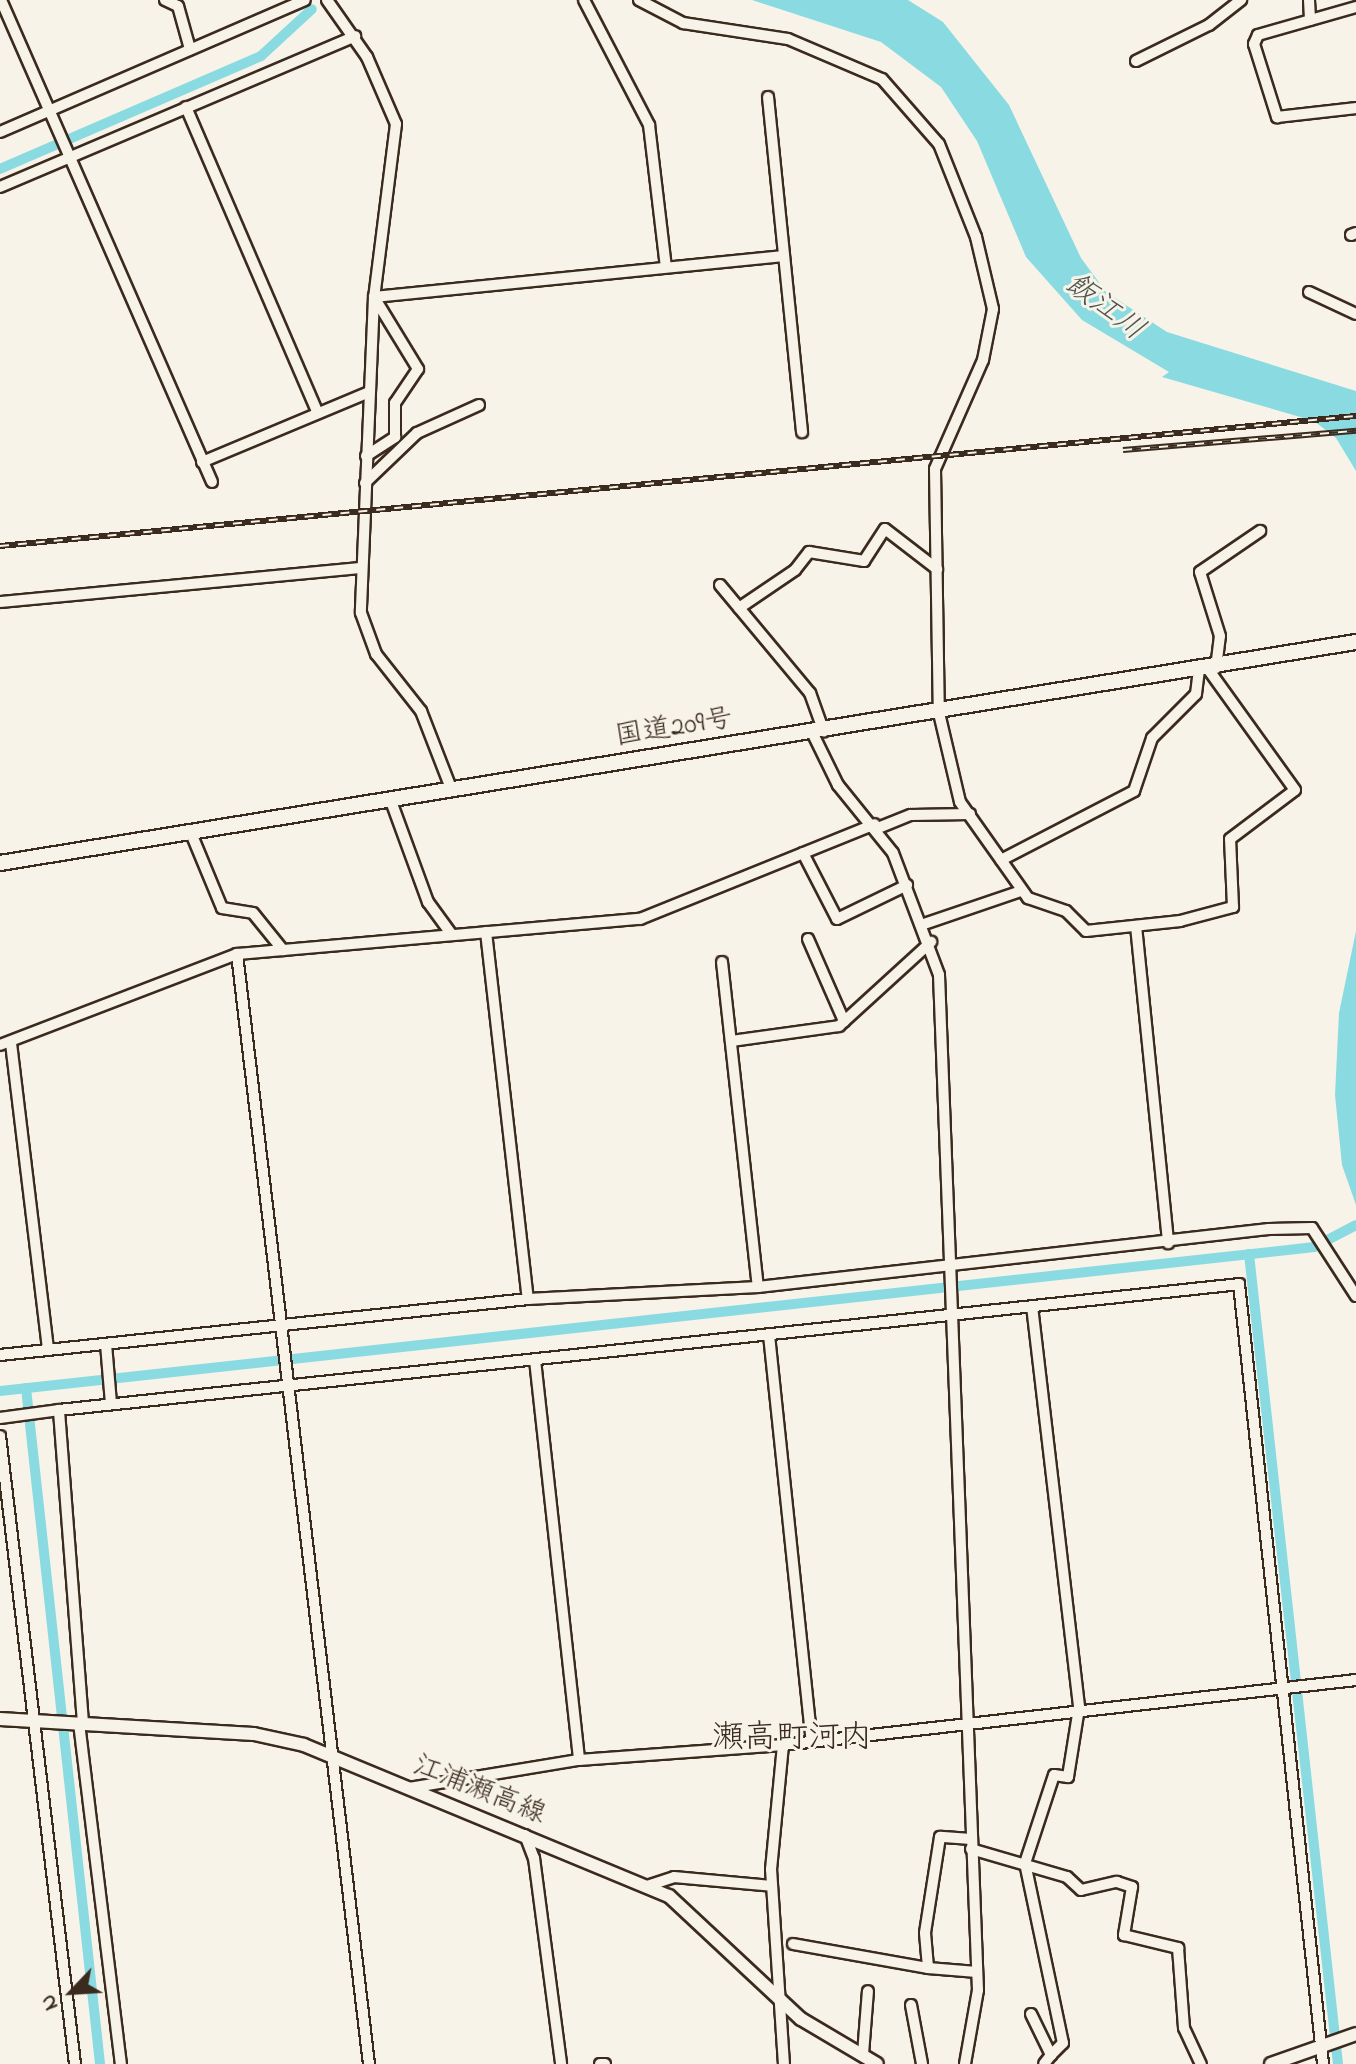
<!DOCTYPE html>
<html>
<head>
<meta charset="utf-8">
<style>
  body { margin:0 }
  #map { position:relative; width:1356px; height:2064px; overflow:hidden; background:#f7f3e8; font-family:"Indie Flower","Klee One",sans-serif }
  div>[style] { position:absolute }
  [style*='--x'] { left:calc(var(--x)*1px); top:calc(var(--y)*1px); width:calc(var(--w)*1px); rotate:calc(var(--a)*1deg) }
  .water>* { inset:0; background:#8adbe1 }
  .canal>* { height:10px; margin:-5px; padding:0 5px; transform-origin:5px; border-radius:5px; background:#8adbe1 }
  .roads { filter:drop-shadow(2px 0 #3b2a1e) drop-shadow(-2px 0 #3b2a1e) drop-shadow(0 2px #3b2a1e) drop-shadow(0 -2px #3b2a1e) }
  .minor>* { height:10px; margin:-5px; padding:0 5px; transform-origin:5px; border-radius:5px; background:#f7f3e8 }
  .major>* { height:12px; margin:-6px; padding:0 6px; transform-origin:6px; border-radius:6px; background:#f7f3e8 }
  .highway>* { height:14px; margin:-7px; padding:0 7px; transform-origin:7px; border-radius:7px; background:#f7f3e8 }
  .rail>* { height:6px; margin-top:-3px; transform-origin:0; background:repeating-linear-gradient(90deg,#f7f3e8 0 9px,#3b2a1e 0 18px); box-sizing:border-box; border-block:2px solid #3b2a1e }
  span { translate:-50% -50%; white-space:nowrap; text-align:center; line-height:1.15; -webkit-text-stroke:6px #f7f3e8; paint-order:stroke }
  .street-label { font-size:28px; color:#3b2a1e }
  .water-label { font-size:30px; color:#4f564f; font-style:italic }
  .quarter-label { font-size:32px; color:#3b2a1e }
  .north { position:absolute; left:32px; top:1952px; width:80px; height:80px; -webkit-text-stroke:6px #f7f3e8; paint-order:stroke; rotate:245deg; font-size:22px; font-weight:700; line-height:32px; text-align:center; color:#3b2a1e }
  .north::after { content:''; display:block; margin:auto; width:28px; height:36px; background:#3b2a1e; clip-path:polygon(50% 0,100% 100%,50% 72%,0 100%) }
</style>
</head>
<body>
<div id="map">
  <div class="water">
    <div style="clip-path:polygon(752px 0,908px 0,943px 22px,1009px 105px,1081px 258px,1106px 292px,1167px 332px,1356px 391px,1356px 471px,1336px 438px,1314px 421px,1162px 377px,1169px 372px,1082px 320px,1026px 257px,977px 141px,941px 87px,881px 42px)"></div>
    <div style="clip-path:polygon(1356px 931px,1356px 1205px,1342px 1165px,1335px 1095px,1339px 1013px)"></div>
  </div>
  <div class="canal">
    <div style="--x:0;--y:169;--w:284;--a:-23.4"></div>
    <div style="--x:261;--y:56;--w:69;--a:-42.7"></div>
    <div style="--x:1249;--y:1254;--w:815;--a:83.73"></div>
    <div style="--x:26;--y:1388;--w:680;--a:83.75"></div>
    <div style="--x:0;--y:1391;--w:1322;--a:-6.25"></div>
    <div style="--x:1314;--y:1247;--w:47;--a:-27.6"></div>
  </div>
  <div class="roads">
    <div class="minor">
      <div style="--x:1;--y:0;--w:526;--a:66.36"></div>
      <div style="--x:165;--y:0;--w:14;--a:25"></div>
      <div style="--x:178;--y:6;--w:45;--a:74.4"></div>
      <div style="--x:327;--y:0;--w:70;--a:54.9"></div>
      <div style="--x:367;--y:57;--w:73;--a:66.6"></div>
      <div style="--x:396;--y:124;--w:174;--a:97.2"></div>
      <div style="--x:374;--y:297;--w:316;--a:92.4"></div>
      <div style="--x:361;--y:613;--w:44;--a:69.9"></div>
      <div style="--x:376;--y:654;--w:73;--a:51.7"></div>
      <div style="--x:421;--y:711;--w:86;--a:68.8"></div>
      <div style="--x:584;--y:0;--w:141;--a:62.5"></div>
      <div style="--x:649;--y:125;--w:143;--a:83.2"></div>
      <div style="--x:639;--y:0;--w:50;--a:27.6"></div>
      <div style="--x:683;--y:23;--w:106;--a:8.7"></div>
      <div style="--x:788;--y:39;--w:102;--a:23.1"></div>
      <div style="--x:882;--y:79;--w:86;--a:48.8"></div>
      <div style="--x:939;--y:144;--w:100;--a:68.3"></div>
      <div style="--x:976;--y:237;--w:74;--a:76.7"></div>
      <div style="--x:993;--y:309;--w:52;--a:101.1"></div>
      <div style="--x:983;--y:360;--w:119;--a:113.8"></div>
      <div style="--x:935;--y:469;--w:244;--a:89.1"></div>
      <div style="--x:939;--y:713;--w:91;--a:76.7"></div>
      <div style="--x:960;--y:802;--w:118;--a:54.7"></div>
      <div style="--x:1028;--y:898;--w:40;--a:18.9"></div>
      <div style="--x:1066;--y:911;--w:28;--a:45"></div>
      <div style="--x:1086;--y:931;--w:95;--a:-6.1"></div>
      <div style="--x:1180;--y:921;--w:55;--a:-14.8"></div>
      <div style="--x:1233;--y:907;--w:68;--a:-92.5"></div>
      <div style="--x:1230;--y:839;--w:81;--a:-37"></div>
      <div style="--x:1295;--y:790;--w:149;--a:-125.7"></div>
      <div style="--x:1309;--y:0;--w:20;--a:87"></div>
      <div style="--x:1356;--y:7;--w:102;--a:164.1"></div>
      <div style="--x:1258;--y:35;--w:10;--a:114"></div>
      <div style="--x:1254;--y:44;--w:77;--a:72.5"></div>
      <div style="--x:1277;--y:117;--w:80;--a:-6.5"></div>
      <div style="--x:1136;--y:61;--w:81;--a:-26.3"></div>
      <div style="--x:1209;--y:25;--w:41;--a:-38"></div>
      <div style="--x:768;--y:97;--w:337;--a:84.2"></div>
      <div style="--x:186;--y:107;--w:333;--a:66.7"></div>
      <div style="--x:0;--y:132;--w:332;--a:-23.4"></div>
      <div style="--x:0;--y:187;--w:386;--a:-23"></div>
      <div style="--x:1351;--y:235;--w:5;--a:-22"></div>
      <div style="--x:1309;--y:292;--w:52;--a:25.1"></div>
      <div style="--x:374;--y:297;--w:412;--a:-5.7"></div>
      <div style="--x:366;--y:456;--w:35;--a:-33"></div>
      <div style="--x:395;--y:437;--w:34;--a:-90"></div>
      <div style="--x:395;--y:403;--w:41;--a:-55.9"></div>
      <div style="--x:418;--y:369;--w:84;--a:-121.4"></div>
      <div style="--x:202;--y:462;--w:181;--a:-22.7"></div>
      <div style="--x:365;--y:483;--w:72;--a:-43.9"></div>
      <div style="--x:417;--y:433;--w:68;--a:-24.3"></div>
      <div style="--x:720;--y:585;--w:141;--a:50.2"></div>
      <div style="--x:810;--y:693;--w:41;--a:70.3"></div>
      <div style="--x:0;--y:602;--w:362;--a:-5.4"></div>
      <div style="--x:739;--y:608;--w:68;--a:-34.2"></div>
      <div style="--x:795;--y:570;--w:23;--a:-52"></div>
      <div style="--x:809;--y:552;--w:56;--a:9.3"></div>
      <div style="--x:864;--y:561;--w:38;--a:-57"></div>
      <div style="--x:885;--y:529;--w:66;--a:37.6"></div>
      <div style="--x:1216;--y:668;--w:32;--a:-83"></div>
      <div style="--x:1220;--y:636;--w:67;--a:-107.4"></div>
      <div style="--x:1200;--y:572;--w:73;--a:-34.3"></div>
      <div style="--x:813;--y:734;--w:57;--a:63.9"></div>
      <div style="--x:838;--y:785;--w:87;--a:51"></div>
      <div style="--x:893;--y:853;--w:130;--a:69.3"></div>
      <div style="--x:939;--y:975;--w:1016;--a:87.8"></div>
      <div style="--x:978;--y:1990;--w:75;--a:100"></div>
      <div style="--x:391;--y:801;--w:108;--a:69.9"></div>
      <div style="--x:428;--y:902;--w:39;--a:54"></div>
      <div style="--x:878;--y:828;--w:35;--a:-22"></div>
      <div style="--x:911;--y:815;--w:59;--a:-1"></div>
      <div style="--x:191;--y:833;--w:81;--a:67.5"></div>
      <div style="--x:222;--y:908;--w:31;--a:9"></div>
      <div style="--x:253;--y:913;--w:48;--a:51"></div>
      <div style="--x:803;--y:853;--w:74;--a:62.7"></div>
      <div style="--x:837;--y:919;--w:78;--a:-25.9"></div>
      <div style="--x:1001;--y:860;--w:150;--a:-27.4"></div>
      <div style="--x:1134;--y:791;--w:56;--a:-71.2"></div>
      <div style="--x:1152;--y:738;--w:62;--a:-45"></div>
      <div style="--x:1196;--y:694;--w:24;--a:-83"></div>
      <div style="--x:924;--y:924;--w:102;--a:-18.8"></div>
      <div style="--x:1136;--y:926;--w:319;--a:84.2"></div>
      <div style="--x:486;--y:932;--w:369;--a:83.5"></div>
      <div style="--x:808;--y:939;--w:90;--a:66.3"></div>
      <div style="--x:237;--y:954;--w:1118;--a:83.22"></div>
      <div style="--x:722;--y:962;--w:327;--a:83.7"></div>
      <div style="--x:731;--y:1041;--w:109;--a:-7.9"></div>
      <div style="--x:839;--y:1026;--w:125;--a:-42.4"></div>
      <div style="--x:11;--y:1043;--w:309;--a:83.1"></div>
      <div style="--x:0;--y:1045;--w:254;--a:-21"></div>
      <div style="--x:237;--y:954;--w:405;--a:-5"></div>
      <div style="--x:640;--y:919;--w:253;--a:-22"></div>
      <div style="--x:1032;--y:1306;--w:405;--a:83.3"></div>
      <div style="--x:1079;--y:1708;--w:70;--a:99.1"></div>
      <div style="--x:1068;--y:1777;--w:14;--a:-172"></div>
      <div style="--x:1054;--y:1775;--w:93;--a:108.2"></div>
      <div style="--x:1025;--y:1863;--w:184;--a:78.1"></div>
      <div style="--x:1063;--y:2043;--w:17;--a:135"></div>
      <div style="--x:769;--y:1335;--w:409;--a:84"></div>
      <div style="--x:106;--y:1344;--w:60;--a:85.2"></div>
      <div style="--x:0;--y:1355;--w:531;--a:-6.05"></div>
      <div style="--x:528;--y:1299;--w:230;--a:-3"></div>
      <div style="--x:758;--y:1287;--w:514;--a:-6.48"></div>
      <div style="--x:1269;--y:1229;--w:43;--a:-1.3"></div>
      <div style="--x:1312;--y:1228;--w:81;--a:57.1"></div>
      <div style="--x:535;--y:1360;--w:402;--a:83.7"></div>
      <div style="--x:0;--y:1418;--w:60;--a:-7.7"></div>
      <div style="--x:0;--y:1436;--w:632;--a:83.19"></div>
      <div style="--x:79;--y:1723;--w:344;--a:83"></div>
      <div style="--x:83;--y:1723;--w:314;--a:-94.4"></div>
      <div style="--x:59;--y:1410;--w:1187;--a:-6.09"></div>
      <div style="--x:1239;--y:1284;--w:785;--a:83.85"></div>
      <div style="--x:783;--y:1745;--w:125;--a:95.5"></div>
      <div style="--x:771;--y:1869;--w:195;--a:86.2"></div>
      <div style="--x:409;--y:1788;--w:172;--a:-9.4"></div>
      <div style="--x:579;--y:1760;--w:205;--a:-4.2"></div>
      <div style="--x:783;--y:1745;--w:577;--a:-6.47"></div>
      <div style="--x:525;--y:1835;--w:25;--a:69"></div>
      <div style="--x:534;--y:1858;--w:208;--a:82.5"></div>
      <div style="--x:971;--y:1839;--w:31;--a:-176"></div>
      <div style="--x:940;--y:1837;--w:97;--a:98.9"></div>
      <div style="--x:925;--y:1933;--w:35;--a:85"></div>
      <div style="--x:928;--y:1968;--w:49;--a:4.7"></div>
      <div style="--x:971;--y:1849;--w:100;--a:16.3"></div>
      <div style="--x:1067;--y:1877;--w:19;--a:43"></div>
      <div style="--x:1081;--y:1890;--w:37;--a:-13"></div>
      <div style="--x:1117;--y:1882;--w:16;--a:18"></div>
      <div style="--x:1132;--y:1887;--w:49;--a:99.5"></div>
      <div style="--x:1124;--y:1935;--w:56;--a:13.5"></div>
      <div style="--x:1178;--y:1948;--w:80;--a:85.7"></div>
      <div style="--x:1184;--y:2028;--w:40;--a:65"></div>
      <div style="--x:647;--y:1886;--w:28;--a:-18"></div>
      <div style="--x:674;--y:1877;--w:98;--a:5.2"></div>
      <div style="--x:793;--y:1944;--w:137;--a:10.1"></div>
      <div style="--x:911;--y:2005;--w:60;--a:79.4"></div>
      <div style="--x:1031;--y:2014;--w:46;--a:64"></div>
      <div style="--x:1051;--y:2055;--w:11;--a:128"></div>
      <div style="--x:863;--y:2054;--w:63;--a:-85.5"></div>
      <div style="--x:600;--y:2064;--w:5;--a:0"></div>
    </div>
    <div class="major">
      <div style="--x:0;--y:1719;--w:254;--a:3.4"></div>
      <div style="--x:254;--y:1734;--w:51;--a:12.4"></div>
      <div style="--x:304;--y:1745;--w:395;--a:22.5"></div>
      <div style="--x:669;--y:1896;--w:180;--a:43"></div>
      <div style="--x:801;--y:2019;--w:88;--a:30.6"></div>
      <div style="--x:1271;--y:2064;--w:90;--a:-19.4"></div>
    </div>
    <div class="highway">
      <div style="--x:0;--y:863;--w:1374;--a:-9.26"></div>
    </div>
  </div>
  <div class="rail">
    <div style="--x:1123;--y:450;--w:234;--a:-4.7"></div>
    <div style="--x:0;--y:546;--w:1362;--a:-5.48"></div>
  </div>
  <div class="street-label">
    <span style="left:674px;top:729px;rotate:-9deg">国道209号</span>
    <span style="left:479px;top:1791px;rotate:22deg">江浦瀬高線</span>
  </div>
  <div class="water-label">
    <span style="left:1104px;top:308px;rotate:37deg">飯江川</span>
  </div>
  <div class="quarter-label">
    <span style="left:792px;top:1739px">瀬高町河内</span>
  </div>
  <div class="north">N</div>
</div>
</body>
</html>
